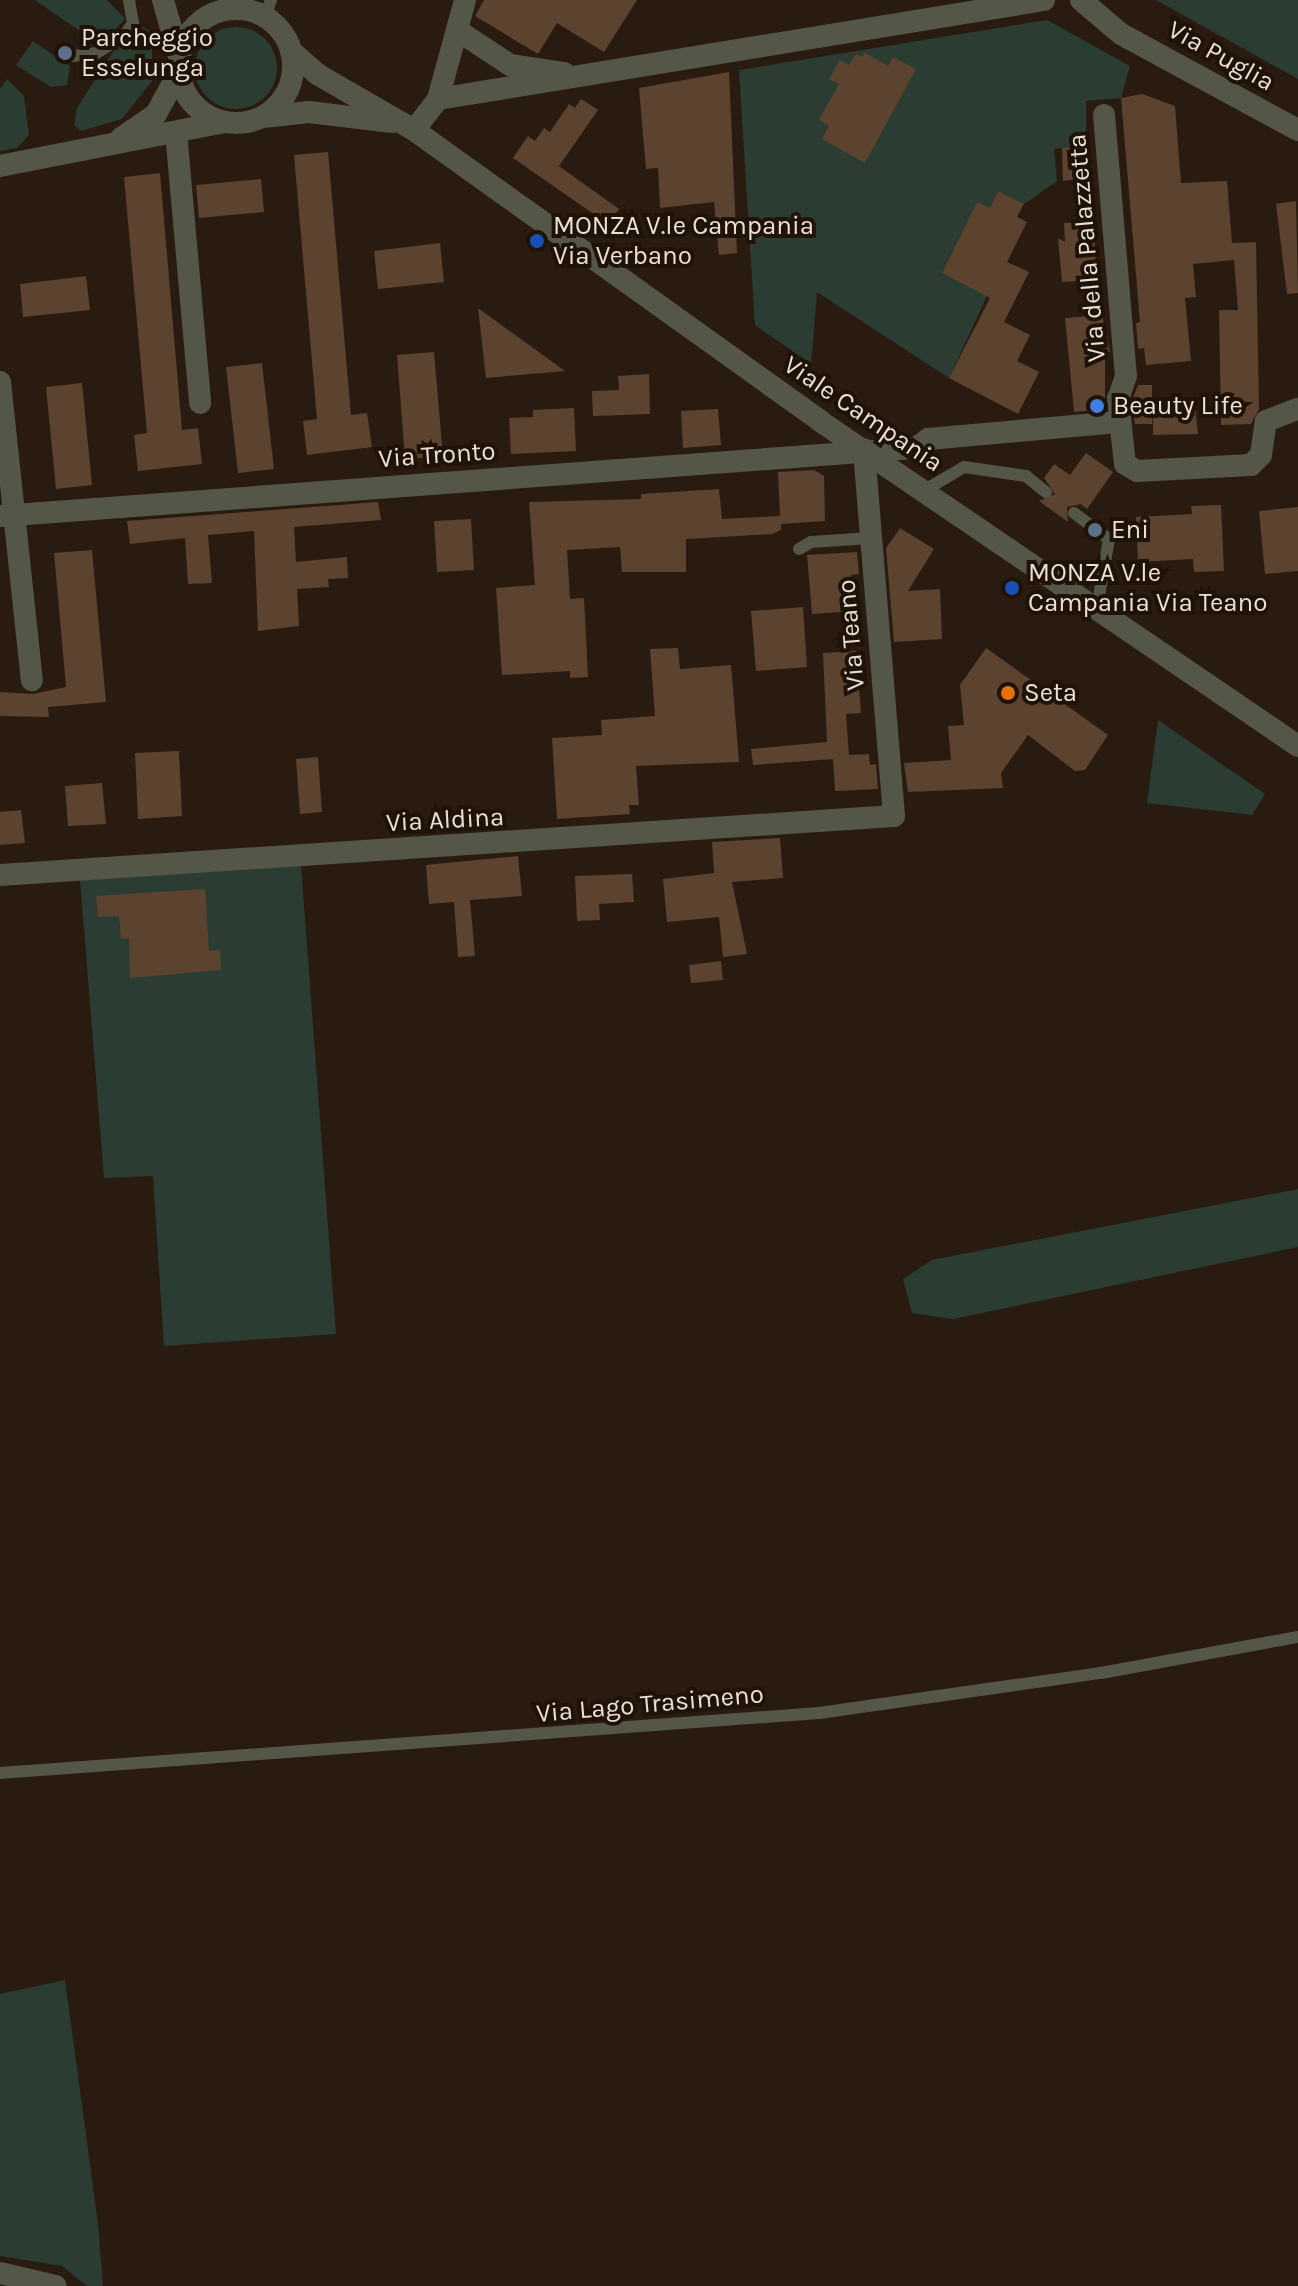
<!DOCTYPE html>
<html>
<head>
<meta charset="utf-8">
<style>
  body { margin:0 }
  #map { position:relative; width:1298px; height:2286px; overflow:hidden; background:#291b0f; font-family:Karla,sans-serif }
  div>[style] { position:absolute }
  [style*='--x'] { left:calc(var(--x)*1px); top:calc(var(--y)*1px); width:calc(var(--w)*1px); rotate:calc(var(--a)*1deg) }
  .green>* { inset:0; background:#2b3d32 }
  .round { border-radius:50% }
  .building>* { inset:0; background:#5c432f }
  .service>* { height:12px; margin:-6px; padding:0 6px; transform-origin:6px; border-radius:6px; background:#545648 }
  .minor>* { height:22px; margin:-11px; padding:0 11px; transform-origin:11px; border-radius:11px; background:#545648 }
  .tertiary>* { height:22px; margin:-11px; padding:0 11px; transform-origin:11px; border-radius:11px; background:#545648 }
  .tertiary>.ring { margin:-11px; padding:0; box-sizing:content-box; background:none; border:22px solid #545648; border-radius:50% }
  .dots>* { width:22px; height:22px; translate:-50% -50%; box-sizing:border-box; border:4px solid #1f1206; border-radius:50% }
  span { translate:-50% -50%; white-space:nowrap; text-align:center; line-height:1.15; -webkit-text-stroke:8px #1f1206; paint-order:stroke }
  .poi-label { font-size:26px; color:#e9dfd7 }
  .left { translate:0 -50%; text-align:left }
  .street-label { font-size:26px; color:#e9dfd7 }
</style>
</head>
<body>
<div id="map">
  <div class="green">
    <div style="clip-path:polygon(35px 0,107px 0,125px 19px,100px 45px)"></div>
    <div style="clip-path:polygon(1156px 0,1298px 0,1298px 79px)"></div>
    <div style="clip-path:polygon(1047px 20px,1130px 66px,1121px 98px,1086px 101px,1086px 145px,1054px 149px,1057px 181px,1024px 204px,998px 191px,990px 208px,977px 202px,942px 273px,987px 296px,949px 378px,817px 292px,811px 364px,755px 325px,739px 70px)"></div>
    <div class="round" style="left:195px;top:27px;width:82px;height:82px"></div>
    <div style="clip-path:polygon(143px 27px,152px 33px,152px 81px,122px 119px,81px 131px,74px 125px,77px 108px,115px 49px)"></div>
    <div style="clip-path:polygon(33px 41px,70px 66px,67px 85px,51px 87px,16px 65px)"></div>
    <div style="clip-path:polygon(7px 79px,24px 96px,29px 135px,17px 148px,0 151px,0 89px)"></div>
    <div style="clip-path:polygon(1158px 720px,1265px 794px,1252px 815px,1147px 803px)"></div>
    <div style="clip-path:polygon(301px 865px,336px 1334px,164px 1346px,153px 1176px,104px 1178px,80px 879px)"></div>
    <div style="clip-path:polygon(1298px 1189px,1298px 1247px,953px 1319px,912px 1313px,903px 1279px,932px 1260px)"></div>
    <div style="clip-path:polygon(65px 1980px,98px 2224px,103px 2286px,87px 2286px,62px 2266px,0 2256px,0 1994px)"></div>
  </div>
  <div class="building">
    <div style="clip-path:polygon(484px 0,637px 0,604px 52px,557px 23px,538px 54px,475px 16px)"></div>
    <div style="clip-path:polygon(865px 53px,888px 66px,893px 57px,916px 69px,865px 163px,822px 139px,829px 126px,819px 120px,839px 84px,829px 79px,840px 60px,849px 65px,856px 54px,862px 57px)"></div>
    <div style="clip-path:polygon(729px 72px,737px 253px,719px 255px,714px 202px,660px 208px,658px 168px,646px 169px,639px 88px)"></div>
    <div style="clip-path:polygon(1142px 94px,1175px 106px,1181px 183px,1227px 181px,1232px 243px,1256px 242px,1259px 409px,1251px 424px,1221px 425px,1219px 310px,1238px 310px,1234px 260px,1193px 264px,1196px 297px,1185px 298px,1191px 361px,1146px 365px,1144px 348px,1138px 349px,1136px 323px,1140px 322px,1121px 98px)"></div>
    <div style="clip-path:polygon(581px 99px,598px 110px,559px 166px,619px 209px,608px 224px,513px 158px,528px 136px,535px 141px,544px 128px,550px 132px,569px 104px,575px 108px)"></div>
    <div style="clip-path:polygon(1086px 145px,1090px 178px,1063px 181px,1062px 148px)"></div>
    <div style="clip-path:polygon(328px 152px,351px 415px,367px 413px,372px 447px,307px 455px,303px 421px,317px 419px,294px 155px)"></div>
    <div style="clip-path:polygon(160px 173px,182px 430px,198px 428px,202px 464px,138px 471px,134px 435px,147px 433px,124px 177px)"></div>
    <div style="clip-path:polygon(261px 179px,264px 212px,199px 218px,196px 185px)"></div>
    <div style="clip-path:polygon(998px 191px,1024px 204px,1017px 217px,1027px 222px,1007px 262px,1029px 272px,1004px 322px,1030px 335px,1017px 361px,1039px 372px,1018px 414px,949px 378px,990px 298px,942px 273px,977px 202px,990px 208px)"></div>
    <div style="clip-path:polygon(1296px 201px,1298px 293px,1287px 294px,1276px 204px)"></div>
    <div style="clip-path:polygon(1094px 222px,1096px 280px,1062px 282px,1058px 238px,1065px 242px,1064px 223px)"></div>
    <div style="clip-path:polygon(440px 243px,444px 282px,378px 289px,374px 251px)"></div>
    <div style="clip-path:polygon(86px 276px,90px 310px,23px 317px,20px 284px)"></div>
    <div style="clip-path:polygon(478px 308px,565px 371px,486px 378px)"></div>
    <div style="clip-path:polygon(1102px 315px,1110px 352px,1105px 353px,1105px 409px,1074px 412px,1065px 318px)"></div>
    <div style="clip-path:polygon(434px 352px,443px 456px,405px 459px,397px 355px)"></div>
    <div style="clip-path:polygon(262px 363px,274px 469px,238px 473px,226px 367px)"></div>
    <div style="clip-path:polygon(649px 374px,650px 414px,593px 416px,592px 391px,619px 390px,618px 376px)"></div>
    <div style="clip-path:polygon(82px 383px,92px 485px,56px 489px,46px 387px)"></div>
    <div style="clip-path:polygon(1138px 385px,1152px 385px,1152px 424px,1135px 424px,1132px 401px)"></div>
    <div style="clip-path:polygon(1195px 407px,1198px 434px,1153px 435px,1153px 408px)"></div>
    <div style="clip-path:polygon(574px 408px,576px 451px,511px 454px,509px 418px,533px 417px,533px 410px)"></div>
    <div style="clip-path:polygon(718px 409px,721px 445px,683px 448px,681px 411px)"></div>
    <div style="clip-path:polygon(1086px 453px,1113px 472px,1087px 509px,1081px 504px,1067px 507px,1068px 522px,1039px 501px,1055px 494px,1044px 478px,1054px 464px,1070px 475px)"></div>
    <div style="clip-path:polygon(814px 470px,824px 476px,825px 521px,781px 524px,781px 530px,772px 534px,686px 539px,686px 572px,622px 572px,620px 547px,567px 550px,570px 599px,584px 598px,588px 677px,570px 678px,570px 671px,502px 675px,496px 588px,535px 585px,529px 502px,641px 499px,641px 494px,719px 489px,722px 519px,780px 516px,778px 472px)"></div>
    <div style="clip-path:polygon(378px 502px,381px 520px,294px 527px,296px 562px,347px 557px,348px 578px,328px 579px,329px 587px,297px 589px,299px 626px,258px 631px,254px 531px,208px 535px,212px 583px,188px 584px,185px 538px,130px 544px,127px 521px)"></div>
    <div style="clip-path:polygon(1221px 505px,1224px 571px,1194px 572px,1193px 559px,1138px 562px,1136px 517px,1192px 514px,1191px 506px)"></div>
    <div style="clip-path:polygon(1298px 507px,1298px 571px,1265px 574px,1259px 511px)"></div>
    <div style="clip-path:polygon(471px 519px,474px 570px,437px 572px,434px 521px)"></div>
    <div style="clip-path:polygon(900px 528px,934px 549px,908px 591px,940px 589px,942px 639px,894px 642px,886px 548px)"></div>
    <div style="clip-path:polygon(92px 550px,106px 702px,48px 707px,49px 717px,0 716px,0 692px,33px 694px,66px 687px,54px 553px)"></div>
    <div style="clip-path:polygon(857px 552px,859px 574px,851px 575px,854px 611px,812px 614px,807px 555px)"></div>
    <div style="clip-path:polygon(803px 607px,807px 667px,756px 671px,751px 611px)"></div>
    <div style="clip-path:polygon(678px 648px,680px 669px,731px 665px,739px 762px,636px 766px,639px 805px,629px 805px,630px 814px,557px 819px,552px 738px,602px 735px,601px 720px,655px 716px,650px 649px)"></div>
    <div style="clip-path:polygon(986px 648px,1108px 735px,1085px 770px,1075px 771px,1028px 735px,1001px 773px,1003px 788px,908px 792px,904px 763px,951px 760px,948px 726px,964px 725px,960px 685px)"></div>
    <div style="clip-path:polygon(856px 651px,861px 713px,846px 714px,849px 755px,869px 754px,870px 765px,876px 764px,878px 789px,835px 791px,833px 759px,753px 765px,751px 749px,827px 742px,823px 653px)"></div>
    <div style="clip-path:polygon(179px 751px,182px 816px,138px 819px,135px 753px)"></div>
    <div style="clip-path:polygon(318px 757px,322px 812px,300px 814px,296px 759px)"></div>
    <div style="clip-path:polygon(102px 783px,106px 824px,68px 826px,65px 786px)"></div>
    <div style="clip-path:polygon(21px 810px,25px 843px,0 845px,0 812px)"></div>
    <div style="clip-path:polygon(780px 838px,783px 878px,732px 882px,747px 954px,723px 957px,719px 917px,667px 922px,663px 879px,714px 873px,712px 842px)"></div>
    <div style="clip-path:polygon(518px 856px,522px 896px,470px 900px,475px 956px,458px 957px,454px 902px,429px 904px,426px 865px)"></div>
    <div style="clip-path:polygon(632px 874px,634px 902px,599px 904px,600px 920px,577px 921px,575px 876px)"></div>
    <div style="clip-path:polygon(205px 889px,209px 951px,220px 950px,221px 970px,130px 978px,129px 938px,121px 939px,119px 916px,98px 917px,96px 896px)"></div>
    <div style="clip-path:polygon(721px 961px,723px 980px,691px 983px,689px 965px)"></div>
  </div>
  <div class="service">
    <div style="--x:265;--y:17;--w:18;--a:-71"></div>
    <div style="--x:73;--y:56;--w:23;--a:-7"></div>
    <div style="--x:96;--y:53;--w:33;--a:-31"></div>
    <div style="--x:124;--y:36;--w:16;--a:-55"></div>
    <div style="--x:133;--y:23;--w:23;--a:-100"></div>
    <div style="--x:925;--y:490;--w:45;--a:-30.5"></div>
    <div style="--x:964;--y:467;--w:63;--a:8.3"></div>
    <div style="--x:1026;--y:476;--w:26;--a:39"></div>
    <div style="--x:1074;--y:513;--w:44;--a:36.6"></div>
    <div style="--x:1109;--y:539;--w:70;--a:99.9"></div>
    <div style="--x:799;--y:549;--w:14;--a:-30"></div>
    <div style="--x:811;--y:542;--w:60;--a:-3.8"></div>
    <div style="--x:0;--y:1773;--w:821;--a:-4.19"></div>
    <div style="--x:819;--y:1713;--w:285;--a:-8.1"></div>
    <div style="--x:1101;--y:1673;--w:200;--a:-10.4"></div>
  </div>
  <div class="minor">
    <div style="--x:1081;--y:0;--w:52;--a:40.4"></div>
    <div style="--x:1121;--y:34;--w:201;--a:28.5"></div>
    <div style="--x:457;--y:30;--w:64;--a:33.4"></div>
    <div style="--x:510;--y:65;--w:55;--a:8.4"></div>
    <div style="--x:438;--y:99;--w:614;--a:-9.28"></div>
    <div style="--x:1104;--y:115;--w:262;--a:85.2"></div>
    <div style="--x:1126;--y:376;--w:24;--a:109"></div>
    <div style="--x:1118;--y:399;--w:65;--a:83.9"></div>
    <div style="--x:1125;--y:464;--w:14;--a:30"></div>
    <div style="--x:1137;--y:471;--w:114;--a:-3"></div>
    <div style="--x:1251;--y:465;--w:14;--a:-45"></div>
    <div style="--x:1261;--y:455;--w:34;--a:-82"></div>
    <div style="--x:1266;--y:421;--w:34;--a:-21"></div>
    <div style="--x:414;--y:130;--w:39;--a:-52"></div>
    <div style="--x:438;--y:99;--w:103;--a:-74.7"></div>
    <div style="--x:176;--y:132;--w:272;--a:84.9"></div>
    <div style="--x:121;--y:138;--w:42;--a:-34.4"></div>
    <div style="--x:156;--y:114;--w:48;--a:-61.3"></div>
    <div style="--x:0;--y:166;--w:229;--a:-11.1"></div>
    <div style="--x:0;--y:382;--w:300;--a:83.9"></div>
    <div style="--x:0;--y:516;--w:919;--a:-4.25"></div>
    <div style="--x:916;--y:448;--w:15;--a:-37"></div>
    <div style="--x:928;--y:439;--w:191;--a:-5.1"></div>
    <div style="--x:0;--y:875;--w:896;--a:-3.78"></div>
    <div style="--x:894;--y:816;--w:368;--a:-94.7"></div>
  </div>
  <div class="tertiary">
    <div style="--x:163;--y:0;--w:58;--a:74.1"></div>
    <div class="ring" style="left:179px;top:9px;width:92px;height:92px"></div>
    <div style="--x:291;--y:51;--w:35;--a:41"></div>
    <div style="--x:317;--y:74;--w:112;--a:30"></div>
    <div style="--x:414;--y:130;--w:500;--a:35.6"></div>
    <div style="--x:820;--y:421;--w:578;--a:34.21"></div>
    <div style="--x:263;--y:117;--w:46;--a:-6.2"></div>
    <div style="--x:309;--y:112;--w:84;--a:6.9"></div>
    <div style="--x:0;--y:2273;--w:57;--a:13.1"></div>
  </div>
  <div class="dots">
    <div style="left:65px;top:53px;background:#5c6f8a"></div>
    <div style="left:537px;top:241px;background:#1a4fb4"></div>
    <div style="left:1097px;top:406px;background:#3f7fe0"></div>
    <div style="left:1095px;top:530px;background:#5c6f8a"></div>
    <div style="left:1012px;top:588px;background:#1a4fb4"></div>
    <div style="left:1008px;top:693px;background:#e8710a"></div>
  </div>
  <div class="poi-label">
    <span class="left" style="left:81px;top:53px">Parcheggio<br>Esselunga</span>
    <span class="left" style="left:553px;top:241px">MONZA V.le Campania<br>Via Verbano</span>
    <span class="left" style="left:1113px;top:406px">Beauty Life</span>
    <span class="left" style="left:1111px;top:530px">Eni</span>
    <span class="left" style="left:1028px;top:588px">MONZA V.le<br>Campania Via Teano</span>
    <span class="left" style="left:1024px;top:693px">Seta</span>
  </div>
  <div class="street-label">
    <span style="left:1221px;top:56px;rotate:29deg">Via Puglia</span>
    <span style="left:1087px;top:248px;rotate:-95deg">Via della Palazzetta</span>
    <span style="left:863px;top:414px;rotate:34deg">Viale Campania</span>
    <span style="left:437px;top:455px;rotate:-4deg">Via Tronto</span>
    <span style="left:851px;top:635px;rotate:-95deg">Via Teano</span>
    <span style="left:445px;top:820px;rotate:-3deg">Via Aldina</span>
    <span style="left:650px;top:1704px;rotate:-5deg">Via Lago Trasimeno</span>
  </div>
</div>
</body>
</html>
